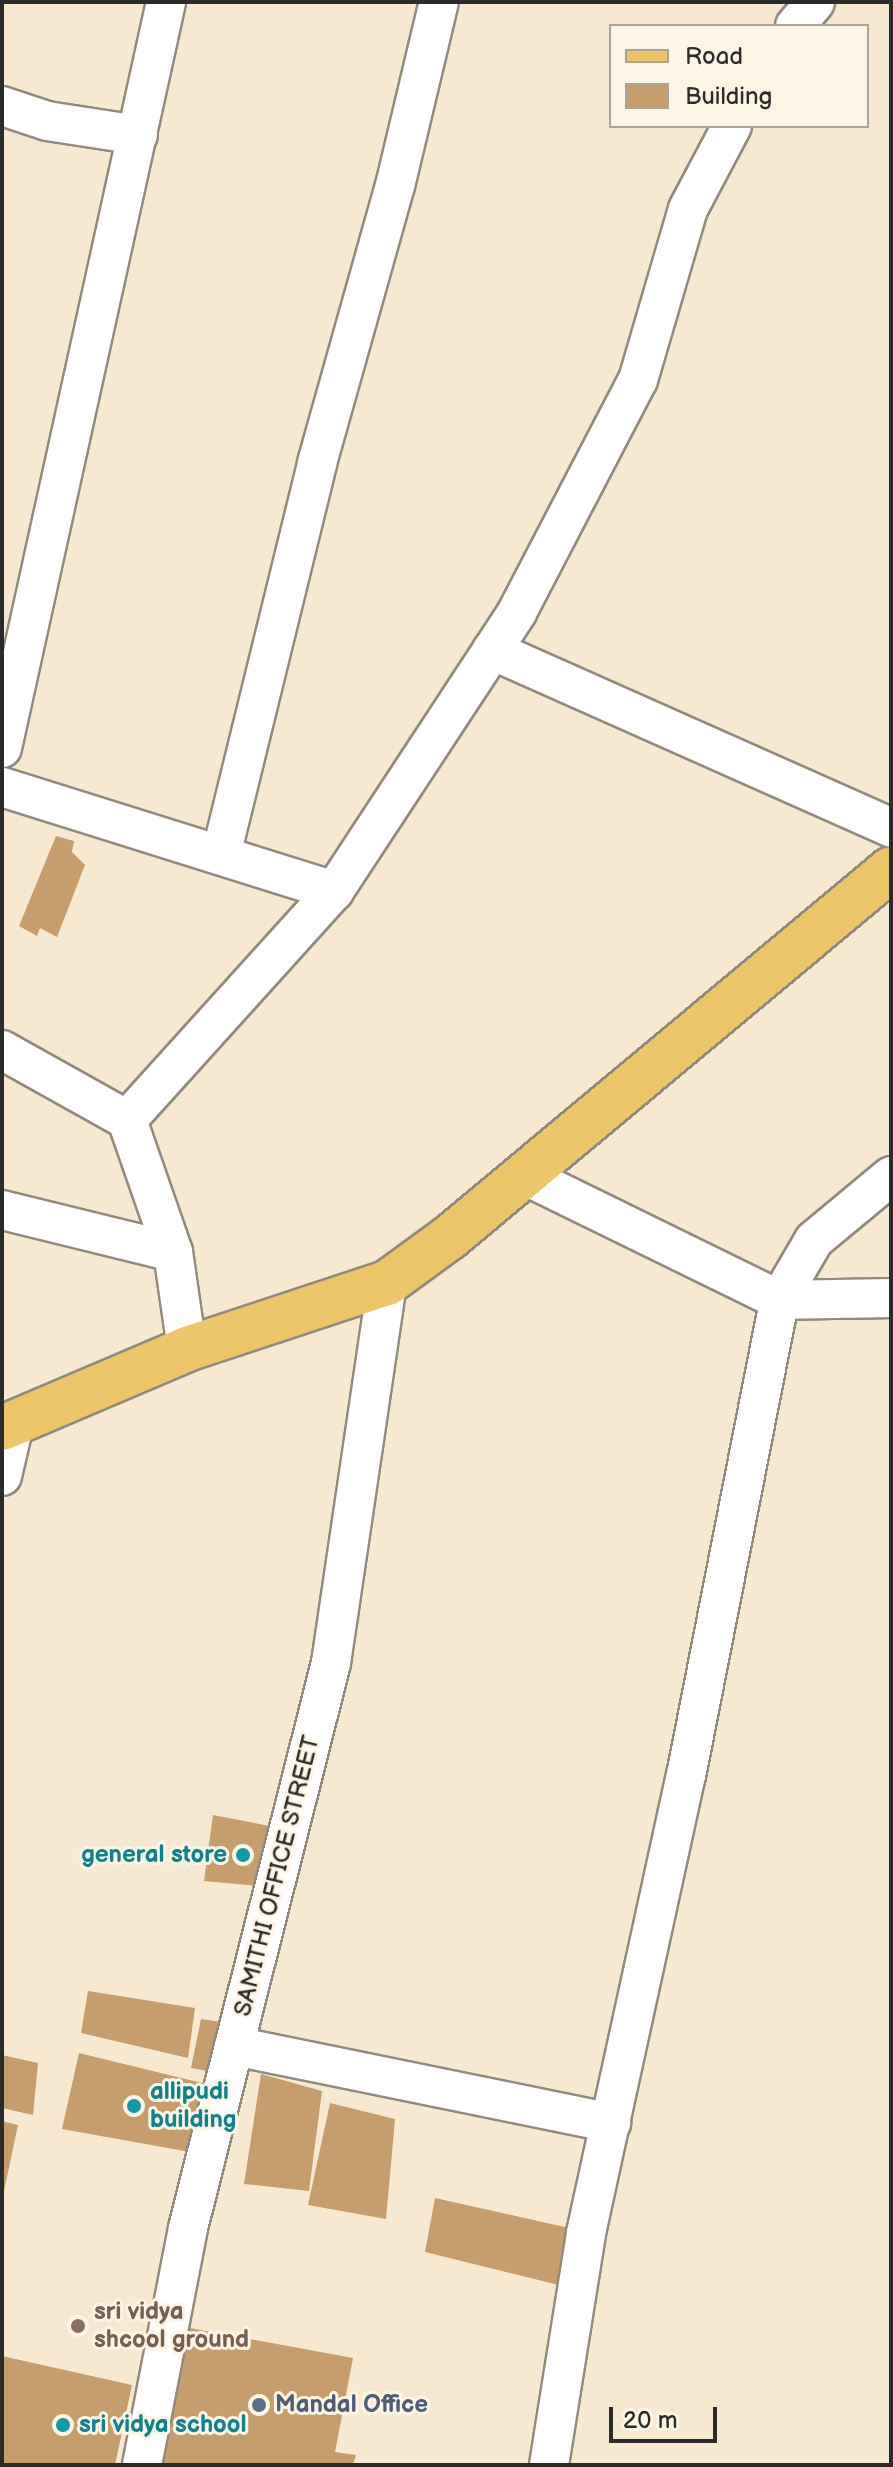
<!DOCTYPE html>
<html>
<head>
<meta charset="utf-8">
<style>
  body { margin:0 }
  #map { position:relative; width:893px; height:2467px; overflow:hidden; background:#f7e9d1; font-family:"Balsamiq Sans",sans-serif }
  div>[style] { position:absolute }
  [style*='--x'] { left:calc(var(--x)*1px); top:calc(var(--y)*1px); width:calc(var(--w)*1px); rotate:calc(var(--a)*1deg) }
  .building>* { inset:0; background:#c69d6c }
  .roads { filter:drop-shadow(2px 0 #918a7e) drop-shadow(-2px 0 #918a7e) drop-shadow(0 2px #918a7e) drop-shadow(0 -2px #918a7e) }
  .minor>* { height:38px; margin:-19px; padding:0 19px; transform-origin:19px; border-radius:19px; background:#fff }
  .major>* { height:44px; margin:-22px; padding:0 22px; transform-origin:22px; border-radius:22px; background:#ecc669 }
  .dots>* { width:22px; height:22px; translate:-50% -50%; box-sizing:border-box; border:4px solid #fcf5e5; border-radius:50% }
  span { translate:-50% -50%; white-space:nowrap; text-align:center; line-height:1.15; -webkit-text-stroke:6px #fcf5e5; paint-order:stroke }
  .culture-label { font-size:24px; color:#0d838f; font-weight:700 }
  .right { translate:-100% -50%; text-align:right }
  .left { translate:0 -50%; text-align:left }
  .street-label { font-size:24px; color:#2b2b2b }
  .education-label { font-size:24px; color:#785e54; font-weight:700 }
  .service-label { font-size:24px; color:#4e5e75; font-weight:700 }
  .frame { position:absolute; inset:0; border:4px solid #2b2b2b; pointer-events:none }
  .legend { position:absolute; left:609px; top:24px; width:260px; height:104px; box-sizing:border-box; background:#fcf5e5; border:2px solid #a8a49b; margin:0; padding:10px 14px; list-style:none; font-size:24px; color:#2b2b2b }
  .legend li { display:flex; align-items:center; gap:16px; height:40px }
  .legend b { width:40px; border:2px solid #a8a49b }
  .scale { position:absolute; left:609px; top:2407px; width:108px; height:36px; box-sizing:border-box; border:4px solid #2b2b2b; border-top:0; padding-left:10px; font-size:24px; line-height:28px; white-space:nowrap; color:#2b2b2b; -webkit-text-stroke:6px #fcf5e5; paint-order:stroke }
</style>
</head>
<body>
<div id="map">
  <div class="building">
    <div style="clip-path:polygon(56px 836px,74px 841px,72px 852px,85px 865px,57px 937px,40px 928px,37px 936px,19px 926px)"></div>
    <div style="clip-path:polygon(213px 1815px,285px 1829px,271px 1887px,204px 1881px)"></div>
    <div style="clip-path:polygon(88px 1991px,195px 2008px,188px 2058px,81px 2033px)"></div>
    <div style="clip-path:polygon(201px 2019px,228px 2023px,213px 2072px,191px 2068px)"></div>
    <div style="clip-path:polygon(79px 2053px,206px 2084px,190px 2152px,62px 2129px)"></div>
    <div style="clip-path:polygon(2px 2055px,38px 2063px,33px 2115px,2px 2108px)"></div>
    <div style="clip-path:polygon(261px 2074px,322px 2091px,309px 2191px,244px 2184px)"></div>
    <div style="clip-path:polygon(330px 2103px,395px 2119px,386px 2219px,308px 2205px)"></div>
    <div style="clip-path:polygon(2px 2121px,18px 2125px,3px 2196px,2px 2196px)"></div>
    <div style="clip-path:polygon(435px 2198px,578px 2230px,571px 2288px,425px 2252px)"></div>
    <div style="clip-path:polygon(190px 2328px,353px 2358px,335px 2452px,356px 2455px,353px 2465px,162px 2465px)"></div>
    <div style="clip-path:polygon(2px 2356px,132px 2385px,115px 2465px,2px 2464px)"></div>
  </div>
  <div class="roads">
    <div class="minor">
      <div style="--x:795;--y:26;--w:31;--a:-50"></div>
      <div style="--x:2;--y:106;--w:47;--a:18.4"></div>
      <div style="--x:47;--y:121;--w:92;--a:8.7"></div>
      <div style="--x:492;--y:650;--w:437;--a:24"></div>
      <div style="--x:2;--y:748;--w:764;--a:-77.6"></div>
      <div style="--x:2;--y:787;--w:348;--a:17.4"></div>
      <div style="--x:221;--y:855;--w:404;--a:-76.2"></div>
      <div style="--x:317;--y:463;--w:288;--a:-74.3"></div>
      <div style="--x:395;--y:186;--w:189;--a:-76.6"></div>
      <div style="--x:2;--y:1050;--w:143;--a:29.2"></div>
      <div style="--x:524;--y:1175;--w:284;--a:26.1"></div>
      <div style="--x:779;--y:1300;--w:112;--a:-1"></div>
      <div style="--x:2;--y:1210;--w:176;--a:13.8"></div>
      <div style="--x:187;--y:1349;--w:98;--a:-98.2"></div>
      <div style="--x:173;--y:1252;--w:140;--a:-109.2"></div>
      <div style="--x:127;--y:1120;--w:309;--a:-47.9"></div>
      <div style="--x:334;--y:891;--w:334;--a:-56.7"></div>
      <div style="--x:517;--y:612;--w:262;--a:-62.5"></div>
      <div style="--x:638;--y:380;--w:178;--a:-73.7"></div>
      <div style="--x:688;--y:209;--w:94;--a:-62.1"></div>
      <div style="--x:2;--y:1476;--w:53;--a:-77"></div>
      <div style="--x:234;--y:2046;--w:385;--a:11.5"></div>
      <div style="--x:142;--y:2465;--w:241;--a:-79"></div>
      <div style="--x:188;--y:2228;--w:583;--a:-75.8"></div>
      <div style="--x:331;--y:1663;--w:384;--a:-81.6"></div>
      <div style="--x:549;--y:2465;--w:235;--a:-80.9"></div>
      <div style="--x:586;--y:2233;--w:468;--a:-77.7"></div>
      <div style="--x:686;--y:1776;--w:485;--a:-78.9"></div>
      <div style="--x:779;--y:1300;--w:69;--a:-59.7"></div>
      <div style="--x:814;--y:1240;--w:100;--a:-39.7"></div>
    </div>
    <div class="major">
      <div style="--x:2;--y:1428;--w:201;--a:-23.1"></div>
      <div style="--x:187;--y:1349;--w:211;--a:-18.3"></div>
      <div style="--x:387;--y:1283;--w:78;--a:-36.1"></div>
      <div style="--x:450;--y:1237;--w:574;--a:-39.84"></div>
    </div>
  </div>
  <div class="dots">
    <div style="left:243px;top:1855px;background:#0f9aa8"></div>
    <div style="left:134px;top:2106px;background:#0f9aa8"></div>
    <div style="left:78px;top:2326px;background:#8d6e63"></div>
    <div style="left:259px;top:2405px;background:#5c6f8a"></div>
    <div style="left:63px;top:2425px;background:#0f9aa8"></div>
  </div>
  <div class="culture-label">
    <span class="right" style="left:227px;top:1855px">general store</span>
    <span class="left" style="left:150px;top:2106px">allipudi<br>building</span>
    <span class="left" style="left:79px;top:2425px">sri vidya school</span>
  </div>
  <div class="street-label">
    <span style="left:277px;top:1876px;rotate:-76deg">SAMITHI OFFICE STREET</span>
  </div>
  <div class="education-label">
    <span class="left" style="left:94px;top:2326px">sri vidya<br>shcool ground</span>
  </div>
  <div class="service-label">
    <span class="left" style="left:275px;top:2405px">Mandal Office</span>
  </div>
  <div class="frame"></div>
  <ul class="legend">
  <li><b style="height:10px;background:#ecc669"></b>Road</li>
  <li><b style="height:22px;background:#c69d6c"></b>Building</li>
  </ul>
  <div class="scale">20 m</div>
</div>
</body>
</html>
